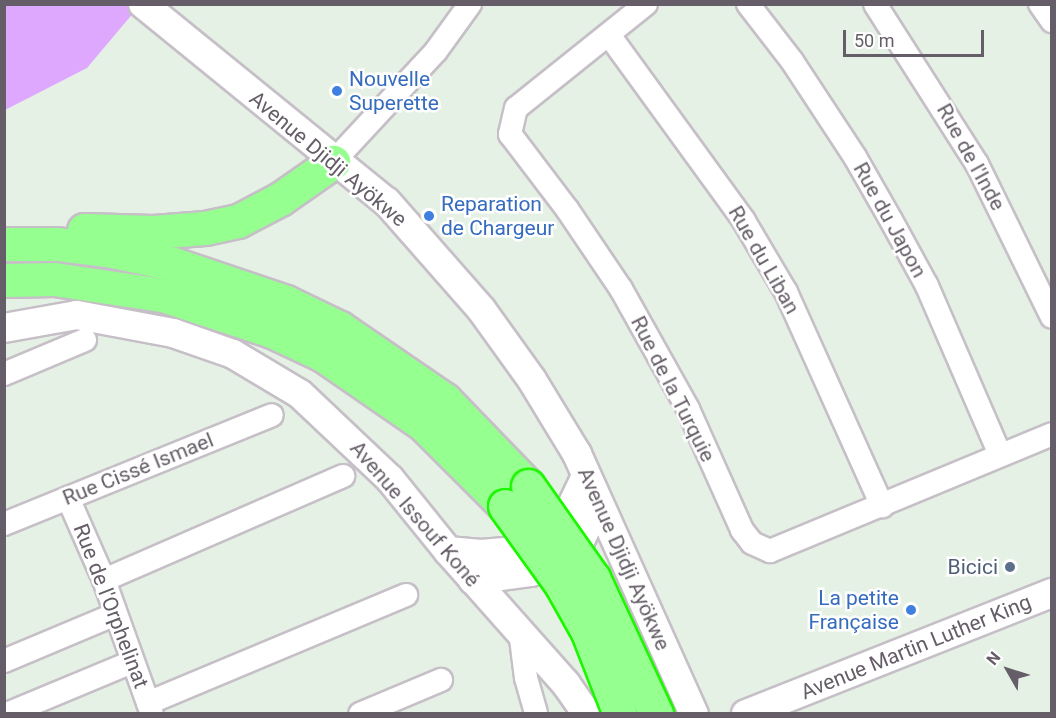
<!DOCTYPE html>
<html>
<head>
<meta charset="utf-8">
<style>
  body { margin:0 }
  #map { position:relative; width:1056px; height:718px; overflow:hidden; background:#e6f1e6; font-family:Roboto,sans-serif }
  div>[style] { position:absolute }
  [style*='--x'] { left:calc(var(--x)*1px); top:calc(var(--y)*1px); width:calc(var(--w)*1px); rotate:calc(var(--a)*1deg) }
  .water>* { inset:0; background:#dfa8ff }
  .roads { filter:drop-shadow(2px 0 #c6bfc7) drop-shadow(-2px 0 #c6bfc7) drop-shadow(0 2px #c6bfc7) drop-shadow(0 -2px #c6bfc7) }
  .minor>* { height:22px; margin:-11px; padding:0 11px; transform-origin:11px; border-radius:11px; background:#fff }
  .tertiary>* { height:28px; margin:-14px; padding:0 14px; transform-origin:14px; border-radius:14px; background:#fff }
  .motorway>* { height:33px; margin:-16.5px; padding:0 16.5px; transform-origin:16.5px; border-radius:16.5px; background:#95ff8f }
  .bridges { filter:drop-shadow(2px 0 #1cf700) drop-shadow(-2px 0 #1cf700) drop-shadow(0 2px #1cf700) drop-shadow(0 -2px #1cf700) }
  .motorway-bridge>* { height:33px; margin:-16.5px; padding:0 16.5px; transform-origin:16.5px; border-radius:16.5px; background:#95ff8f }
  .dots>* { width:16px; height:16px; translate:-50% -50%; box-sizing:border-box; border:3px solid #fff; border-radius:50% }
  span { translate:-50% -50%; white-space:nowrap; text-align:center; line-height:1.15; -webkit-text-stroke:5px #fff; paint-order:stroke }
  .shop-label { font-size:21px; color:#366cbe }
  .left { translate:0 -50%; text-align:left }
  .right { translate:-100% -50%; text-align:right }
  .street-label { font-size:21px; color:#655d67 }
  .service-label { font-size:21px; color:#4e5e75 }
  .frame { position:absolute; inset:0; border:6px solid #655d67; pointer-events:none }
  .north { position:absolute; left:978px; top:640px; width:60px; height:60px; -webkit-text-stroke:4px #fff; paint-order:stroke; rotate:309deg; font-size:16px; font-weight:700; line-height:24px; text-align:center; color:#655d67 }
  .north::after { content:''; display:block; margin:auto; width:21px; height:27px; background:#655d67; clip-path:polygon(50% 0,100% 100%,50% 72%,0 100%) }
  .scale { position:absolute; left:843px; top:30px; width:141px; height:27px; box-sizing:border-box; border:3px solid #655d67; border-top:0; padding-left:8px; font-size:18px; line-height:21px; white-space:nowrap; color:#655d67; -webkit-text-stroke:4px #fff; paint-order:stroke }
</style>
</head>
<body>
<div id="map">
  <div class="water">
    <div style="clip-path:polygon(5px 5px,140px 5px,87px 68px,5px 110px)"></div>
  </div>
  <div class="roads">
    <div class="minor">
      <div style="--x:646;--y:4;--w:166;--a:141.3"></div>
      <div style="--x:516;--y:108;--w:27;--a:103"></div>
      <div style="--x:510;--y:134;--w:94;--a:52.8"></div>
      <div style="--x:567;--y:209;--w:97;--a:56"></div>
      <div style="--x:621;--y:289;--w:137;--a:60.8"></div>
      <div style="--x:688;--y:409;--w:133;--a:65.9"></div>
      <div style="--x:742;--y:530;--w:16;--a:52"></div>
      <div style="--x:752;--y:543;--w:20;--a:24"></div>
      <div style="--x:770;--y:551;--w:305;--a:-22.5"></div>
      <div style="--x:748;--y:4;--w:72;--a:52.3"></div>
      <div style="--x:792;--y:61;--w:115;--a:56.7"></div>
      <div style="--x:855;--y:157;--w:73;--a:60.3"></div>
      <div style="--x:891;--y:220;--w:75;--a:61.4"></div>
      <div style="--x:927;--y:286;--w:184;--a:66.6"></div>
      <div style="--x:875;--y:4;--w:190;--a:57.5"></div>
      <div style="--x:977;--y:164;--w:170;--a:63.9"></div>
      <div style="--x:1040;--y:4;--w:21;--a:55"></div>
      <div style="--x:609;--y:35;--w:230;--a:54"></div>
      <div style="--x:744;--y:221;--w:82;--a:59.4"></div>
      <div style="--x:786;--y:292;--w:235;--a:65.8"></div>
      <div style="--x:333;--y:162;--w:151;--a:-47.1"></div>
      <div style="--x:436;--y:51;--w:58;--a:-54.1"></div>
      <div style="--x:4;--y:374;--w:88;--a:-22.8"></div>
      <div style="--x:68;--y:498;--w:90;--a:66.3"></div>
      <div style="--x:104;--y:580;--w:142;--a:70.3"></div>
      <div style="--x:4;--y:524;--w:289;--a:-22.1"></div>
      <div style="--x:104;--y:580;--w:261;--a:-23.5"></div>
      <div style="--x:520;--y:631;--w:47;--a:82.7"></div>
      <div style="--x:526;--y:678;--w:37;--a:74"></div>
      <div style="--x:4;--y:661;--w:121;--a:-22.8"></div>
      <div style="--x:148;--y:703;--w:280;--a:-22.7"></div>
      <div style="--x:7;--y:714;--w:135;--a:-22.6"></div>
      <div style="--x:360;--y:714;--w:88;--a:-22.8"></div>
    </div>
    <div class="tertiary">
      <div style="--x:143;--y:4;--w:314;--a:39.1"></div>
      <div style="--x:387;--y:202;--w:142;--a:48.7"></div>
      <div style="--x:481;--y:309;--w:87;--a:54.3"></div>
      <div style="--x:532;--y:380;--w:87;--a:58.7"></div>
      <div style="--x:577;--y:454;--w:285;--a:65.8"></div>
      <div style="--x:4;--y:328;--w:74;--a:-10.1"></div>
      <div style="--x:77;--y:315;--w:98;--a:10.6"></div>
      <div style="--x:173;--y:333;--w:64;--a:19.3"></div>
      <div style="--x:233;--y:354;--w:78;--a:30.8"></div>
      <div style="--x:300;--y:394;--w:124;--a:43.4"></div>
      <div style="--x:390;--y:479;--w:92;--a:51.1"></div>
      <div style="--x:448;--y:551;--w:178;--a:48.4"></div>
      <div style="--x:566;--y:684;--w:37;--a:55"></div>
      <div style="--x:448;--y:551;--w:33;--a:5"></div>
      <div style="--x:481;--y:554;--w:35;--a:-5"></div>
      <div style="--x:516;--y:551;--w:34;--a:-30"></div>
      <div style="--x:546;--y:534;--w:28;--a:-41"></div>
      <div style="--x:567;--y:516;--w:44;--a:-64.6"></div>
      <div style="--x:473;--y:580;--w:59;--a:-7.9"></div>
      <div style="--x:531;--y:572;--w:34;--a:-24"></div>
      <div style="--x:562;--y:558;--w:25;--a:-43"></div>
      <div style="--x:580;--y:541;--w:42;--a:-64.7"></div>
      <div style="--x:746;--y:714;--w:329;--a:-21.6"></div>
    </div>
    <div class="motorway">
      <div style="--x:84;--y:230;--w:69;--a:1.7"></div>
      <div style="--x:153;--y:232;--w:52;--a:-4.4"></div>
      <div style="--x:205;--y:228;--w:34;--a:-12"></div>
      <div style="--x:238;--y:221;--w:47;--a:-27.6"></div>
      <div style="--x:280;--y:199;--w:65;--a:-34.9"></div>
      <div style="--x:4;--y:244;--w:53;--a:0"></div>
      <div style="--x:57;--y:244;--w:56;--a:7.1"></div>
      <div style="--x:113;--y:251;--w:61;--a:12.2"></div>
      <div style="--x:173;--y:264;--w:119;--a:18.6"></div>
      <div style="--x:286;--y:302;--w:60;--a:25.7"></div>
      <div style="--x:340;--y:328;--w:127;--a:34.4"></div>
      <div style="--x:445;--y:400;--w:120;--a:46"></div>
      <div style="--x:4;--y:280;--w:50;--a:-1.1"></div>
      <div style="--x:54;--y:279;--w:110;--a:8.4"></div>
      <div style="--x:163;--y:295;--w:115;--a:18.3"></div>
      <div style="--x:272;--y:331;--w:56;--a:25.2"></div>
      <div style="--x:323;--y:355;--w:121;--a:34.6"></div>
      <div style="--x:423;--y:424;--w:116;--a:45"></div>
    </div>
  </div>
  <div class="bridges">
    <div class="motorway-bridge">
      <div style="--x:528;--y:486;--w:113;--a:54.8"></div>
      <div style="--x:593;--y:578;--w:150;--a:65.1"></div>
      <div style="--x:505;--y:506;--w:96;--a:54.3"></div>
      <div style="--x:561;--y:584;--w:55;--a:60.6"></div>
      <div style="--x:588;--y:632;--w:88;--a:68.7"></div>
    </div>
  </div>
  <div class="dots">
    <div style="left:337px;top:91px;background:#3f7fe0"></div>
    <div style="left:429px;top:216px;background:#3f7fe0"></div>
    <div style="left:1010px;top:567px;background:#5c6f8a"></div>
    <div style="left:911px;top:610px;background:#3f7fe0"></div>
  </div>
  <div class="shop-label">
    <span class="left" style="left:349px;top:91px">Nouvelle<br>Superette</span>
    <span class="left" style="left:441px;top:216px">Reparation<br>de Chargeur</span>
    <span class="right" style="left:899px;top:610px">La petite<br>Française</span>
  </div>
  <div class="street-label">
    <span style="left:971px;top:157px;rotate:61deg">Rue de l'Inde</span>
    <span style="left:328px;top:159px;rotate:40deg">Avenue Djidji Ayökwe</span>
    <span style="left:890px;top:220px;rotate:61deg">Rue du Japon</span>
    <span style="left:764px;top:260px;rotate:60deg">Rue du Liban</span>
    <span style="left:673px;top:389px;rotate:63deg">Rue de la Turquie</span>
    <span style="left:138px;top:469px;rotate:-22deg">Rue Cissé Ismael</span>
    <span style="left:415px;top:514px;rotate:49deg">Avenue Issouf Koné</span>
    <span style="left:624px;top:559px;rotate:66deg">Avenue Djidji Ayökwe</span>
    <span style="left:111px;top:606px;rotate:69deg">Rue de l'Orphelinat</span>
    <span style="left:916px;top:647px;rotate:-22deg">Avenue Martin Luther King</span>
  </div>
  <div class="service-label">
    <span class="right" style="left:998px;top:567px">Bicici</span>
  </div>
  <div class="frame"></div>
  <div class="north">N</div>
  <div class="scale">50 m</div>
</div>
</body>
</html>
